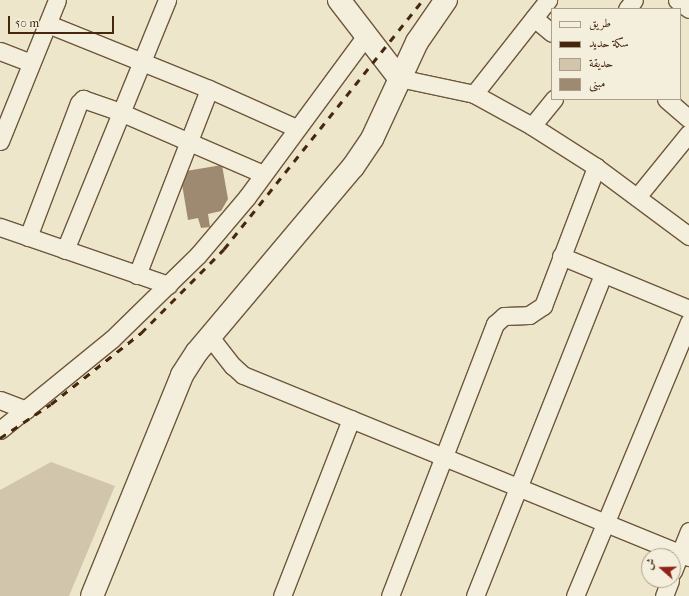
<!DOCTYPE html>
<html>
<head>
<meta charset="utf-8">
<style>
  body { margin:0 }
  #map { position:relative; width:689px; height:596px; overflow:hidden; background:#eee6cb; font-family:"IM FELL French Canon",Amiri,serif }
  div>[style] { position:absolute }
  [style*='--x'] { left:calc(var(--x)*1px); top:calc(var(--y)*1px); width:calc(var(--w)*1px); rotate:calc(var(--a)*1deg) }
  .green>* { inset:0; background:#d1c6ab }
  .building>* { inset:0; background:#9d8a70 }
  .roads { filter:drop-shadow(1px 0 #6f573c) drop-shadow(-1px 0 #6f573c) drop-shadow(0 1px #6f573c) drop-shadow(0 -1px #6f573c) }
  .street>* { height:17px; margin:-8.5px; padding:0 8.5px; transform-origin:8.5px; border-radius:8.5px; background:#f4efdd }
  .secondary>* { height:22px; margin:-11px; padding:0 11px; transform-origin:11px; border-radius:11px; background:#f4efdd }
  .rail>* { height:3px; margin-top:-1.5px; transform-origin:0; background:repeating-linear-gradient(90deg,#45270d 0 7px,transparent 0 14px) }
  span { translate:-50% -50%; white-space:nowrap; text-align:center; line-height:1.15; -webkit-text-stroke:3.5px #f4efdd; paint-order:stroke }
  .legend { position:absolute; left:551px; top:8px; width:130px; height:92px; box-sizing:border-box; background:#f4efdd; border:1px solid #ae9f8a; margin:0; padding:5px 7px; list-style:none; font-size:12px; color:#45270d }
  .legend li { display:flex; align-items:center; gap:8px; height:20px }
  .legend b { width:20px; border:1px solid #ae9f8a }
  .north { position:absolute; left:641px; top:548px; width:40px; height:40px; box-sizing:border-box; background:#f4efdd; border:1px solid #ae9f8a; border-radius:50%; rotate:290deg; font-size:11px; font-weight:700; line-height:16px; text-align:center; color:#45270d }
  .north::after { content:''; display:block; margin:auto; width:14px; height:18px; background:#8f2418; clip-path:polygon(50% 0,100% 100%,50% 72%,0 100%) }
  .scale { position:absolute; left:8px; top:16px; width:106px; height:18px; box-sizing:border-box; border:2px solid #45270d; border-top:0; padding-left:5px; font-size:12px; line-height:14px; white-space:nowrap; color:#45270d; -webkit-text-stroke:3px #f4efdd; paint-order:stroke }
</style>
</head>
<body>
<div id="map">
  <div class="green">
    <div style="clip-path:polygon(51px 462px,115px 486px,69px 596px,0 596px,0 490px)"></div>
  </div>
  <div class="building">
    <div style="clip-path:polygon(222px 165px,228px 199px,221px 211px,208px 214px,210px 227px,201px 228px,198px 218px,188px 220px,180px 172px)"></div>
  </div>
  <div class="roads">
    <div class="street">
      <div style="--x:677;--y:0;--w:15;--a:37"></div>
      <div style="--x:627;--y:9;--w:11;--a:-52"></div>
      <div style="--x:534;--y:18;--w:23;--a:40"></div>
      <div style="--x:48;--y:24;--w:174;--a:22"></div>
      <div style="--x:209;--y:89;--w:95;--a:24.1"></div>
      <div style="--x:0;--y:51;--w:33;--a:21"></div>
      <div style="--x:399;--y:78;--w:77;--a:12"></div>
      <div style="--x:474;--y:94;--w:66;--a:28.9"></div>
      <div style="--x:532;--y:126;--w:76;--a:32.6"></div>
      <div style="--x:596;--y:167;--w:116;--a:36.6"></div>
      <div style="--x:474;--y:94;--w:120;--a:-51.8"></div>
      <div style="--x:666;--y:99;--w:30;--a:41"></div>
      <div style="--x:532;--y:126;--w:35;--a:-51"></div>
      <div style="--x:0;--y:141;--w:152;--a:-68"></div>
      <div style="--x:637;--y:197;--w:82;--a:-50.9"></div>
      <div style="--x:0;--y:227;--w:178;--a:19"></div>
      <div style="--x:28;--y:237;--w:143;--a:-69.2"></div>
      <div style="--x:79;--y:103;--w:6;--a:-45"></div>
      <div style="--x:83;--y:99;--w:39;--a:19"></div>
      <div style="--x:120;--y:112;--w:156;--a:23.4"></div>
      <div style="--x:65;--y:250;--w:270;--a:-67.8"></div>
      <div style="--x:561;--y:256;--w:139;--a:22.5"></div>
      <div style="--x:137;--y:275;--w:199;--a:-68.8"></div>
      <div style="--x:210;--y:337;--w:37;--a:52"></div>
      <div style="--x:233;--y:366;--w:13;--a:42"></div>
      <div style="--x:243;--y:375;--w:482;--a:22.2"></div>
      <div style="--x:0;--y:400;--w:28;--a:21"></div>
      <div style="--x:0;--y:430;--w:144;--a:-39.1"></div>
      <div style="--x:112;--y:339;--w:120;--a:-44.3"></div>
      <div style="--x:198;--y:255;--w:76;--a:-49.8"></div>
      <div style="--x:247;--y:197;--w:199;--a:-53.6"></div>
      <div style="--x:673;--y:571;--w:43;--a:-68.2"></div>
      <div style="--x:282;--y:596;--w:190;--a:-68.7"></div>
      <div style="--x:390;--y:596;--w:292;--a:-68.9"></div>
      <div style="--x:495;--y:324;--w:12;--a:-42"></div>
      <div style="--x:504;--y:316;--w:25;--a:-2"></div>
      <div style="--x:529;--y:315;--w:17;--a:-33"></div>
      <div style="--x:543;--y:306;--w:149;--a:-69.1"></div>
      <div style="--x:475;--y:596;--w:346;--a:-68.3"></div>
      <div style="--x:575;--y:596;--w:297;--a:-67.4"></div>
      <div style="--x:664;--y:596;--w:17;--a:-69"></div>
    </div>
    <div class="secondary">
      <div style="--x:339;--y:0;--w:98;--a:52.4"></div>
      <div style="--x:92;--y:596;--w:239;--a:-67.8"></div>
      <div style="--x:182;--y:375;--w:27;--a:-57"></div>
      <div style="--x:197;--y:352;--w:242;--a:-49.9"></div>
      <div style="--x:353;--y:167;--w:34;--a:-56"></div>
      <div style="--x:372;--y:139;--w:107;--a:-65.1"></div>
      <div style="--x:417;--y:42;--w:51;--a:-55.4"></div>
    </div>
  </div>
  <div class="rail">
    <div style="--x:0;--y:438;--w:61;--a:-33.7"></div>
    <div style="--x:51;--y:404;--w:115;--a:-38.3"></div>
    <div style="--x:141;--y:333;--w:118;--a:-45.3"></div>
    <div style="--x:224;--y:249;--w:319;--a:-51.4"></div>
  </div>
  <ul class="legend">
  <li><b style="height:5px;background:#f4efdd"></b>طريق</li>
  <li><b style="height:5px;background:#45270d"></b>سكة حديد</li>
  <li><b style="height:11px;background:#d1c6ab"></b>حديقة</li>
  <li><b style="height:11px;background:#9d8a70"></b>مبنى</li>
  </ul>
  <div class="north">ش</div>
  <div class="scale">50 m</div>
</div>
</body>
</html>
